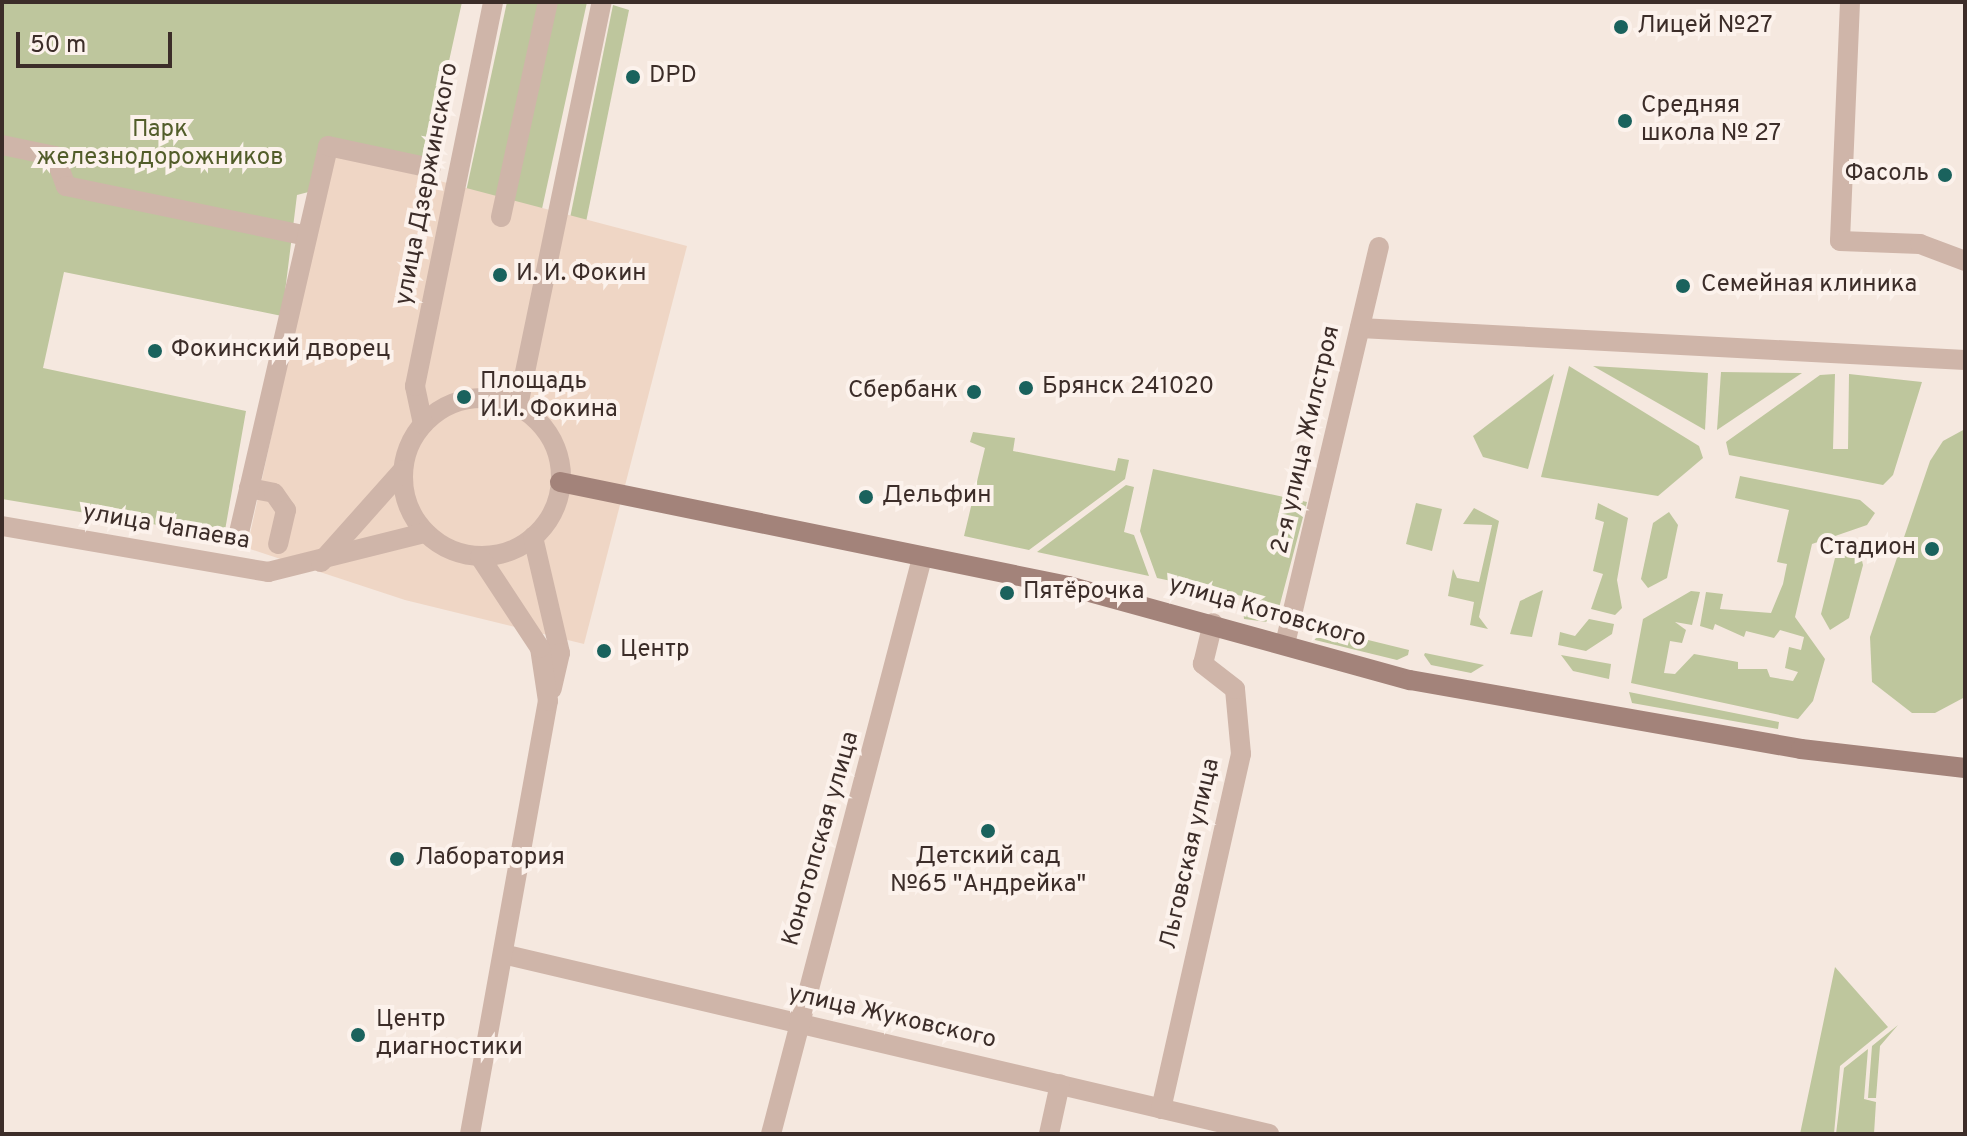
<!DOCTYPE html>
<html>
<head>
<meta charset="utf-8">
<style>
  body { margin:0 }
  #map { position:relative; width:1967px; height:1136px; overflow:hidden; background:#f5e8df; font-family:Overpass,sans-serif }
  div>[style] { position:absolute }
  [style*='--x'] { left:calc(var(--x)*1px); top:calc(var(--y)*1px); width:calc(var(--w)*1px); rotate:calc(var(--a)*1deg) }
  .green>* { inset:0; background:#bec69d }
  .plaza>* { inset:0; background:#efd6c5 }
  .street>* { height:20px; margin:-10px; padding:0 10px; transform-origin:10px; border-radius:10px; background:#cfb5a9 }
  .street>.ring { margin:-10px; padding:0; box-sizing:content-box; background:none; border:20px solid #cfb5a9; border-radius:50% }
  .secondary>* { height:20px; margin:-10px; padding:0 10px; transform-origin:10px; border-radius:10px; background:#a3837a }
  .dots>* { width:22px; height:22px; translate:-50% -50%; box-sizing:border-box; border:4px solid #fcf2ec; border-radius:50% }
  span { translate:-50% -50%; white-space:nowrap; text-align:center; line-height:1.15; -webkit-text-stroke:8px #fcf2ec; paint-order:stroke }
  .poi-label { font-size:24px; color:#3c2d29 }
  .left { translate:0 -50%; text-align:left }
  .right { translate:-100% -50%; text-align:right }
  .park-label { font-size:24px; color:#525d2a }
  .street-label { font-size:24px; color:#3c2d29 }
  .frame { position:absolute; inset:0; border:4px solid #3c2d29; pointer-events:none }
  .scale { position:absolute; left:16px; top:32px; width:156px; height:36px; box-sizing:border-box; border:4px solid #3c2d29; border-top:0; padding-left:10px; font-size:24px; line-height:28px; white-space:nowrap; color:#3c2d29; -webkit-text-stroke:6px #fcf2ec; paint-order:stroke }
</style>
</head>
<body>
<div id="map">
  <div class="green">
    <div style="clip-path:polygon(2px 2px,462px 2px,427px 161px,297px 195px,282px 316px,64px 272px,43px 368px,246px 411px,224px 536px,2px 499px)"></div>
    <div style="clip-path:polygon(507px 2px,587px 2px,540px 218px,464px 201px)"></div>
    <div style="clip-path:polygon(613px 5px,629px 10px,585px 227px,569px 223px)"></div>
    <div style="clip-path:polygon(1569px 366px,1699px 446px,1703px 458px,1658px 496px,1541px 477px)"></div>
    <div style="clip-path:polygon(1593px 366px,1708px 373px,1705px 430px)"></div>
    <div style="clip-path:polygon(1721px 372px,1802px 373px,1717px 430px)"></div>
    <div style="clip-path:polygon(1554px 374px,1528px 469px,1483px 457px,1473px 436px)"></div>
    <div style="clip-path:polygon(1835px 374px,1833px 449px,1848px 449px,1849px 374px,1922px 382px,1893px 475px,1883px 485px,1729px 455px,1726px 442px,1820px 375px)"></div>
    <div style="clip-path:polygon(1965px 429px,1965px 697px,1935px 713px,1912px 713px,1872px 682px,1870px 637px,1930px 461px,1943px 441px)"></div>
    <div style="clip-path:polygon(973px 432px,1015px 438px,1013px 451px,1115px 471px,1118px 458px,1129px 460px,1125px 479px,1029px 550px,964px 536px,985px 448px,970px 442px)"></div>
    <div style="clip-path:polygon(1153px 469px,1307px 502px,1275px 623px,1244px 619px,1242px 596px,1157px 578px,1140px 531px)"></div>
    <div style="clip-path:polygon(1740px 476px,1860px 500px,1875px 513px,1867px 525px,1812px 544px,1795px 617px,1825px 659px,1813px 701px,1798px 719px,1631px 683px,1643px 619px,1691px 591px,1700px 592px,1692px 625px,1675px 622px,1686px 630px,1682px 643px,1670px 641px,1664px 673px,1675px 674px,1694px 654px,1738px 662px,1738px 669px,1767px 669px,1770px 677px,1793px 681px,1798px 672px,1785px 668px,1789px 647px,1801px 650px,1804px 637px,1780px 630px,1774px 638px,1746px 631px,1744px 637px,1715px 624px,1713px 630px,1700px 626px,1706px 592px,1723px 594px,1720px 609px,1771px 613px,1783px 584px,1787px 564px,1777px 562px,1789px 510px,1735px 498px)"></div>
    <div style="clip-path:polygon(1126px 485px,1134px 487px,1124px 532px,1134px 535px,1149px 576px,1037px 552px)"></div>
    <div style="clip-path:polygon(1416px 503px,1442px 509px,1432px 551px,1406px 544px)"></div>
    <div style="clip-path:polygon(1598px 503px,1628px 518px,1617px 580px,1622px 608px,1615px 615px,1591px 609px,1603px 574px,1593px 571px,1604px 522px,1595px 519px)"></div>
    <div style="clip-path:polygon(1474px 508px,1499px 521px,1479px 617px,1488px 629px,1470px 625px,1474px 602px,1448px 596px,1453px 569px,1457px 578px,1479px 582px,1492px 525px,1463px 524px)"></div>
    <div style="clip-path:polygon(1669px 512px,1678px 525px,1667px 578px,1648px 588px,1641px 579px,1653px 523px)"></div>
    <div style="clip-path:polygon(1858px 544px,1863px 565px,1849px 618px,1830px 630px,1821px 614px,1835px 558px)"></div>
    <div style="clip-path:polygon(1543px 590px,1532px 637px,1510px 634px,1520px 601px)"></div>
    <div style="clip-path:polygon(1589px 619px,1614px 624px,1612px 634px,1586px 651px,1558px 645px,1560px 632px,1575px 636px)"></div>
    <div style="clip-path:polygon(1311px 626px,1409px 650px,1408px 655px,1397px 660px,1315px 640px)"></div>
    <div style="clip-path:polygon(1424px 655px,1425px 653px,1484px 665px,1471px 673px,1431px 665px)"></div>
    <div style="clip-path:polygon(1561px 655px,1611px 664px,1609px 679px,1573px 671px)"></div>
    <div style="clip-path:polygon(1629px 692px,1779px 722px,1778px 729px,1632px 703px)"></div>
    <div style="clip-path:polygon(1835px 967px,1888px 1027px,1840px 1066px,1834px 1134px,1800px 1134px)"></div>
    <div style="clip-path:polygon(1898px 1025px,1880px 1046px,1876px 1098px,1868px 1098px,1872px 1046px)"></div>
    <div style="clip-path:polygon(1868px 1049px,1864px 1099px,1876px 1102px,1874px 1134px,1836px 1134px,1844px 1068px)"></div>
  </div>
  <div class="plaza">
    <div style="clip-path:polygon(333px 153px,687px 246px,584px 644px,405px 600px,247px 548px)"></div>
  </div>
  <div class="street">
    <div style="--x:1850;--y:2;--w:239;--a:92.4"></div>
    <div style="--x:1840;--y:241;--w:80;--a:2.1"></div>
    <div style="--x:1920;--y:244;--w:48;--a:20.7"></div>
    <div style="--x:2;--y:145;--w:54;--a:11.7"></div>
    <div style="--x:55;--y:156;--w:32;--a:70"></div>
    <div style="--x:66;--y:186;--w:246;--a:11.7"></div>
    <div style="--x:501;--y:217;--w:220;--a:-77.7"></div>
    <div style="--x:1360;--y:328;--w:606;--a:3.03"></div>
    <div class="ring" style="left:403px;top:398px;width:138px;height:138px"></div>
    <div style="--x:518;--y:406;--w:413;--a:-78.3"></div>
    <div style="--x:423;--y:424;--w:39;--a:-102"></div>
    <div style="--x:415;--y:386;--w:392;--a:-78.5"></div>
    <div style="--x:249;--y:488;--w:25;--a:11"></div>
    <div style="--x:274;--y:493;--w:21;--a:55"></div>
    <div style="--x:286;--y:510;--w:35;--a:103"></div>
    <div style="--x:2;--y:526;--w:270;--a:9.8"></div>
    <div style="--x:268;--y:572;--w:162;--a:-14"></div>
    <div style="--x:238;--y:537;--w:401;--a:-77"></div>
    <div style="--x:328;--y:146;--w:105;--a:12.1"></div>
    <div style="--x:533;--y:537;--w:119;--a:76.9"></div>
    <div style="--x:560;--y:653;--w:37;--a:103"></div>
    <div style="--x:321;--y:562;--w:123;--a:-48.3"></div>
    <div style="--x:1285;--y:644;--w:408;--a:-76.7"></div>
    <div style="--x:503;--y:954;--w:787;--a:13.22"></div>
    <div style="--x:1161;--y:1109;--w:364;--a:-77.3"></div>
    <div style="--x:1241;--y:754;--w:65;--a:-95.3"></div>
    <div style="--x:1235;--y:689;--w:41;--a:-142"></div>
    <div style="--x:1203;--y:664;--w:42;--a:-76.3"></div>
    <div style="--x:470;--y:1134;--w:440;--a:-79.8"></div>
    <div style="--x:548;--y:701;--w:54;--a:-98.6"></div>
    <div style="--x:540;--y:648;--w:109;--a:-123.4"></div>
    <div style="--x:771;--y:1134;--w:595;--a:-75.31"></div>
    <div style="--x:1049;--y:1134;--w:51;--a:-77.6"></div>
  </div>
  <div class="secondary">
    <div style="--x:560;--y:482;--w:519;--a:11.57"></div>
    <div style="--x:1068;--y:586;--w:355;--a:15.4"></div>
    <div style="--x:1410;--y:680;--w:397;--a:10"></div>
    <div style="--x:1801;--y:749;--w:165;--a:6.6"></div>
  </div>
  <div class="dots">
    <div style="left:1621px;top:27px;background:#1a625d"></div>
    <div style="left:633px;top:77px;background:#1a625d"></div>
    <div style="left:1625px;top:121px;background:#1a625d"></div>
    <div style="left:1945px;top:175px;background:#1a625d"></div>
    <div style="left:500px;top:275px;background:#1a625d"></div>
    <div style="left:1683px;top:286px;background:#1a625d"></div>
    <div style="left:155px;top:351px;background:#1a625d"></div>
    <div style="left:1026px;top:388px;background:#1a625d"></div>
    <div style="left:974px;top:392px;background:#1a625d"></div>
    <div style="left:464px;top:397px;background:#1a625d"></div>
    <div style="left:866px;top:497px;background:#1a625d"></div>
    <div style="left:1932px;top:549px;background:#1a625d"></div>
    <div style="left:1007px;top:593px;background:#1a625d"></div>
    <div style="left:604px;top:651px;background:#1a625d"></div>
    <div style="left:988px;top:831px;background:#1a625d"></div>
    <div style="left:397px;top:859px;background:#1a625d"></div>
    <div style="left:358px;top:1035px;background:#1a625d"></div>
  </div>
  <div class="poi-label">
    <span class="left" style="left:1637px;top:27px">Лицей №27</span>
    <span class="left" style="left:649px;top:77px">DPD</span>
    <span class="left" style="left:1641px;top:121px">Средняя<br>школа № 27</span>
    <span class="right" style="left:1929px;top:175px">Фасоль</span>
    <span class="left" style="left:516px;top:275px">И. И. Фокин</span>
    <span class="left" style="left:1701px;top:286px">Семейная клиника</span>
    <span class="left" style="left:171px;top:351px">Фокинский дворец</span>
    <span class="left" style="left:480px;top:397px">Площадь<br>И.И. Фокина</span>
    <span class="left" style="left:1042px;top:388px">Брянск 241020</span>
    <span class="right" style="left:958px;top:392px">Сбербанк</span>
    <span class="left" style="left:882px;top:497px">Дельфин</span>
    <span class="right" style="left:1916px;top:549px">Стадион</span>
    <span class="left" style="left:1023px;top:593px">Пятёрочка</span>
    <span class="left" style="left:620px;top:651px">Центр</span>
    <span style="left:988px;top:872px">Детский сад<br>№65 "Андрейка"</span>
    <span class="left" style="left:415px;top:859px">Лаборатория</span>
    <span class="left" style="left:376px;top:1035px">Центр<br>диагностики</span>
  </div>
  <div class="park-label">
    <span style="left:160px;top:145px">Парк<br>железнодорожников</span>
  </div>
  <div class="street-label">
    <span style="left:428px;top:184px;rotate:-79deg">улица Дзержинского</span>
    <span style="left:1307px;top:440px;rotate:-77deg">2-я улица Жилстроя</span>
    <span style="left:166px;top:528px;rotate:10deg">улица Чапаева</span>
    <span style="left:1267px;top:613px;rotate:16deg">улица Котовского</span>
    <span style="left:822px;top:839px;rotate:-74deg">Конотопская улица</span>
    <span style="left:1191px;top:854px;rotate:-77deg">Льговская улица</span>
    <span style="left:892px;top:1018px;rotate:13deg">улица Жуковского</span>
  </div>
  <div class="frame"></div>
  <div class="scale">50 m</div>
</div>
</body>
</html>
